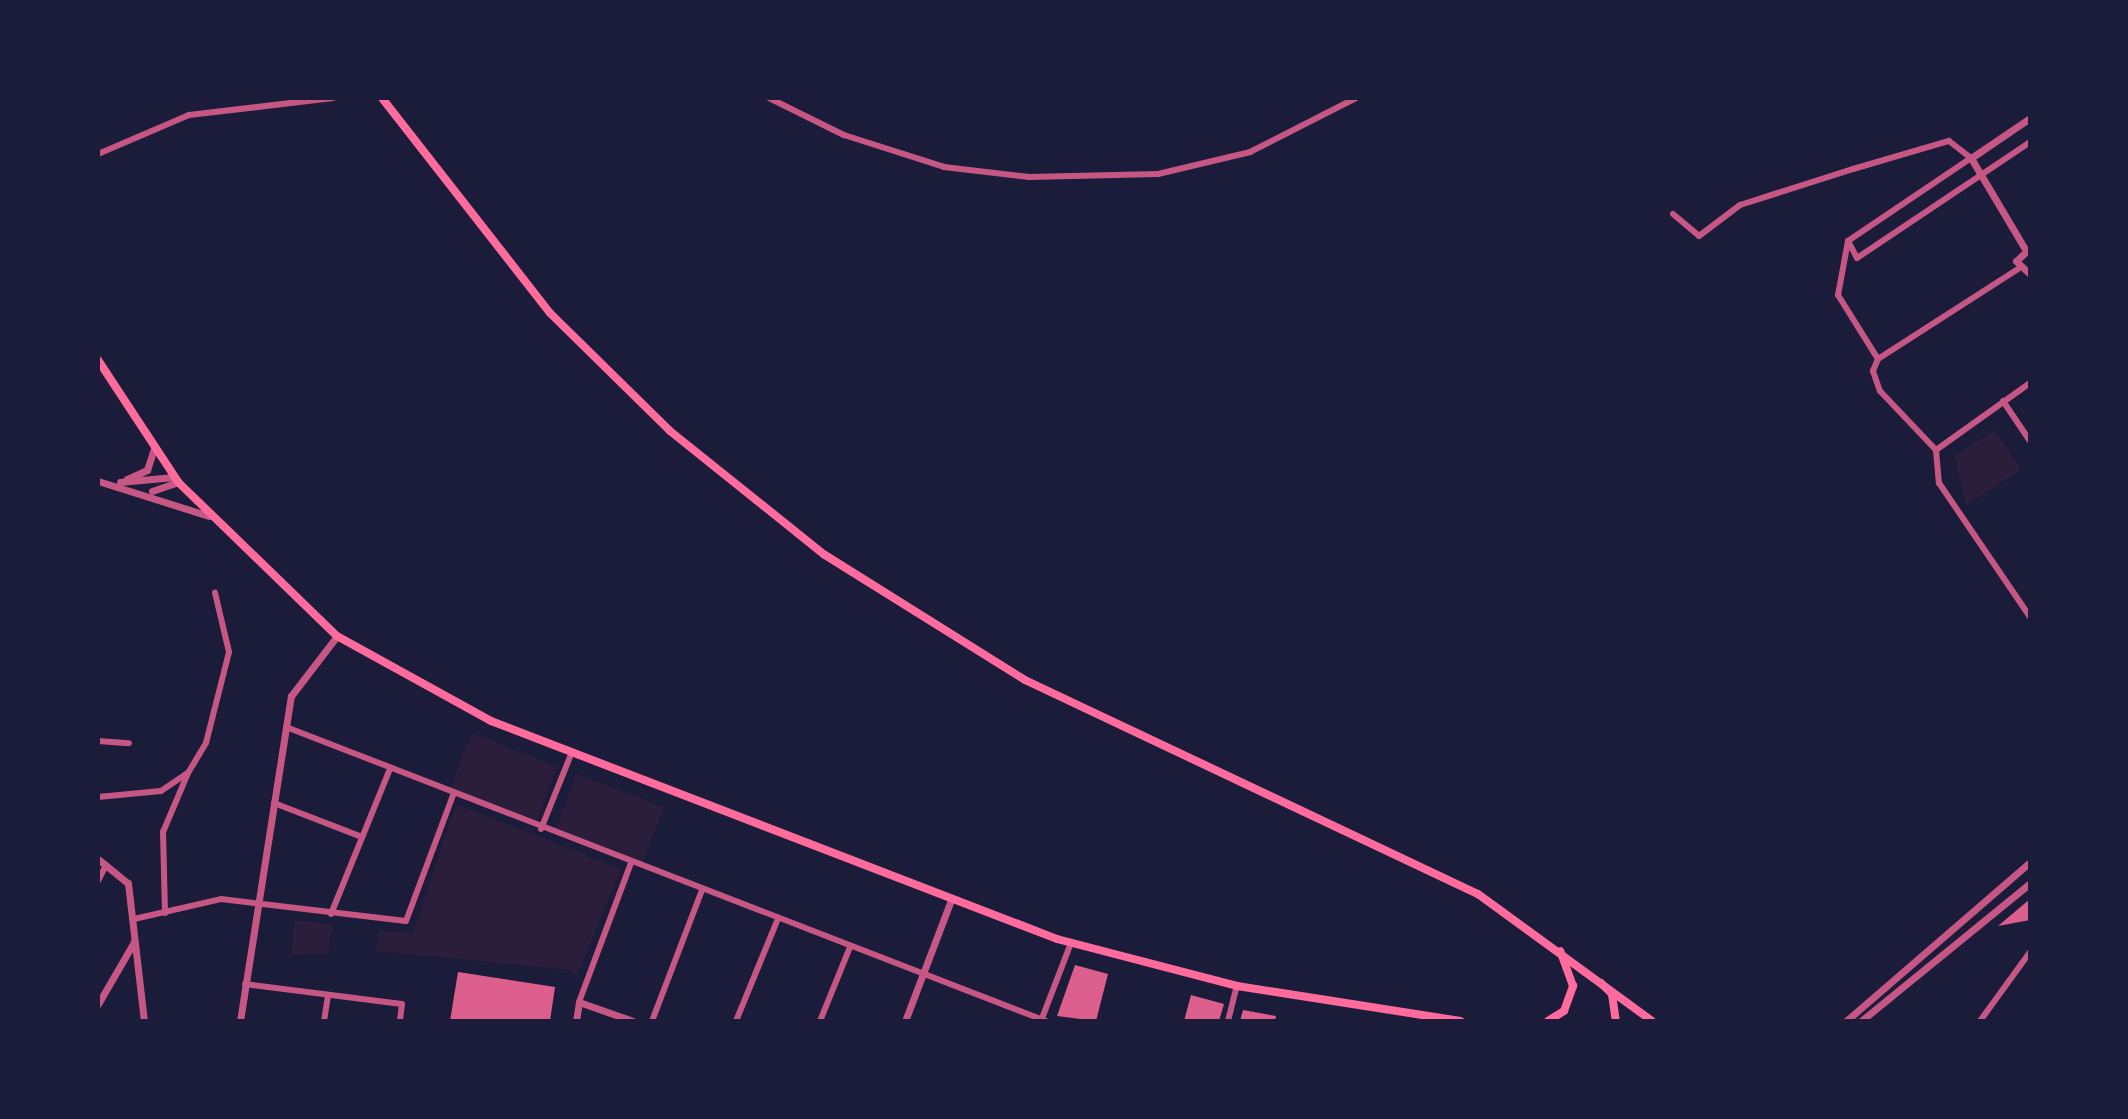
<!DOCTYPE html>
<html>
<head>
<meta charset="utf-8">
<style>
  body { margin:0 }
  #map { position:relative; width:2128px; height:1119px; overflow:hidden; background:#1b1b3a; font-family:"Titillium Web",sans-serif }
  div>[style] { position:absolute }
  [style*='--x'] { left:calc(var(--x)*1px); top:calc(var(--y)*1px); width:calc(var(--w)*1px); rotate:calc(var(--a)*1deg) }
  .green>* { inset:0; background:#2a1e3b }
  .building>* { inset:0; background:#dd5f8e }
  .minor>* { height:6px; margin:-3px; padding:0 3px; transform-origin:3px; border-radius:3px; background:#c65784 }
  .tertiary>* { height:7px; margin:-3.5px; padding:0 3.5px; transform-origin:3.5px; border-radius:3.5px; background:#c65784 }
  .secondary>* { height:8px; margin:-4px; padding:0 4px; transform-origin:4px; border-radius:4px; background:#ff6b9d }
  span { translate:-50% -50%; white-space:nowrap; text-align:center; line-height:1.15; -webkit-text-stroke:6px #1b1b3a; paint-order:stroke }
  .frame { position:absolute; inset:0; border:100px solid #1b1b3a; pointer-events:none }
</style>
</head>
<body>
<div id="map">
  <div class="green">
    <div style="clip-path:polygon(1995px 430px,2021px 470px,1966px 505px,1954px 456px)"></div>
    <div style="clip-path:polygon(472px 733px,557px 767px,537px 820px,450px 788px)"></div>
    <div style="clip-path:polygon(577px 774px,664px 807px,643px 862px,556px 828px)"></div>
    <div style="clip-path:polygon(456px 804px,621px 869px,576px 978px,570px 970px,376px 951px,379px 930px,413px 934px)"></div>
    <div style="clip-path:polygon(294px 920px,333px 924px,328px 954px,291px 955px)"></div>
  </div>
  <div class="building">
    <div style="clip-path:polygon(2030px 899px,2030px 920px,1998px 926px)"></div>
    <div style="clip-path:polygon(1075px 965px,1108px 974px,1096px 1021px,1057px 1016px)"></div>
    <div style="clip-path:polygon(458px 972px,555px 987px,550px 1021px,450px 1021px)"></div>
    <div style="clip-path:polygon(1191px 995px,1224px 1004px,1219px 1021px,1184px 1021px)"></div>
    <div style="clip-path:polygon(1243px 1010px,1276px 1016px,1275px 1021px,1240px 1021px)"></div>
  </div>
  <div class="minor">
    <div style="--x:769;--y:98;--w:84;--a:26.3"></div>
    <div style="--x:844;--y:135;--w:105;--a:17.7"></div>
    <div style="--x:944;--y:167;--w:86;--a:6.7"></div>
    <div style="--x:1029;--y:177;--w:129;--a:-1.3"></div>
    <div style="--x:1158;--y:174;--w:95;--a:-13.4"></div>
    <div style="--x:1250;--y:152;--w:119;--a:-27"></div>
    <div style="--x:98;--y:154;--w:99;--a:-23.2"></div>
    <div style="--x:189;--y:115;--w:145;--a:-6.7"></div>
    <div style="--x:1673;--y:214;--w:34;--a:40"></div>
    <div style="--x:1699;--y:236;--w:51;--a:-37.1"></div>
    <div style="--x:1740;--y:205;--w:119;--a:-17.7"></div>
    <div style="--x:1853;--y:169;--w:100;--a:-16.3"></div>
    <div style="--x:1949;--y:141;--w:28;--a:38"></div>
    <div style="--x:1971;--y:158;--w:148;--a:146"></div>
    <div style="--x:1848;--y:241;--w:19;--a:62"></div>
    <div style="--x:1857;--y:258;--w:208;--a:-33.8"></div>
    <div style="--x:1848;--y:241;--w:55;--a:100.5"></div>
    <div style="--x:1838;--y:295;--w:75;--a:58"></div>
    <div style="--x:2018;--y:269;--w:166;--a:147.3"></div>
    <div style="--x:1878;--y:359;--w:13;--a:113"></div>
    <div style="--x:1873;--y:371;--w:21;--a:71"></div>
    <div style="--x:1880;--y:391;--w:81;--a:46.5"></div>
    <div style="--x:1936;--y:450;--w:33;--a:85"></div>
    <div style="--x:1939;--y:483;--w:162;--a:55.8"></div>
    <div style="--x:2003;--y:401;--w:48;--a:56"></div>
    <div style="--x:1936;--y:450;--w:115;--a:-35.5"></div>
    <div style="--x:286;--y:727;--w:815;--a:21.15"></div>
    <div style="--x:98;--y:741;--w:31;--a:4"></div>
    <div style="--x:98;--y:797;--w:63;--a:-5.4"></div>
    <div style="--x:161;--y:791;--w:32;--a:-34"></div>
    <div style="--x:188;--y:773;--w:35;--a:-59"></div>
    <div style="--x:206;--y:743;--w:94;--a:-75.8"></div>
    <div style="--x:229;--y:652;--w:61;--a:-103.3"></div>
    <div style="--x:274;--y:803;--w:94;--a:21.1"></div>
    <div style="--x:541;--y:829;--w:83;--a:-68.1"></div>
    <div style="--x:98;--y:881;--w:18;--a:-63"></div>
    <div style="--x:165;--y:913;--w:81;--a:-91.4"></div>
    <div style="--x:163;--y:832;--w:64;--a:-67"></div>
    <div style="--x:331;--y:914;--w:154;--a:-67.9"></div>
    <div style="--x:134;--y:919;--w:89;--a:-12.9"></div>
    <div style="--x:221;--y:899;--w:186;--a:6.8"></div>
    <div style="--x:406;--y:921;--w:134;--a:-69.5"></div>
    <div style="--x:245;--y:984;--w:158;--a:7.3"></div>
    <div style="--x:402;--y:1004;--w:17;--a:97"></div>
    <div style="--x:579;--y:1002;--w:148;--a:-69.5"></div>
    <div style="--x:324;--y:1021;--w:26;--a:-81"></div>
    <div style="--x:652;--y:1021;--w:140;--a:-69.1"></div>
    <div style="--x:736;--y:1021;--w:108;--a:-67.7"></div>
    <div style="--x:820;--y:1021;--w:80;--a:-67.9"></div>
    <div style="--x:1041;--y:1021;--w:84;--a:-69"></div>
    <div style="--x:1228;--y:1021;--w:36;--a:-76"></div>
    <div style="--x:1980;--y:1021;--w:85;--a:-54.1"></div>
  </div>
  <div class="tertiary">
    <div style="--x:2030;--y:248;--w:19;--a:137"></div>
    <div style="--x:2016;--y:261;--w:19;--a:43"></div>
    <div style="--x:2025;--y:249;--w:106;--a:-120.7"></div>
    <div style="--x:1971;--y:158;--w:71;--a:-34.1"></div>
    <div style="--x:127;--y:479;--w:22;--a:-24"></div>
    <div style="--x:147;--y:470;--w:23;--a:-72"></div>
    <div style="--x:98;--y:481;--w:116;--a:17.5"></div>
    <div style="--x:120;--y:482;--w:54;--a:-5.3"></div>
    <div style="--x:152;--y:491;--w:28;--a:-19"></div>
    <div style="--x:98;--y:859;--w:38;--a:39"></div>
    <div style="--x:128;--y:883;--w:139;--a:83.4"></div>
    <div style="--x:98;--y:1004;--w:72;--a:-59.9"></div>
    <div style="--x:240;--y:1021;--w:329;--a:-81.1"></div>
    <div style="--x:291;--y:696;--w:76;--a:-52.5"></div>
    <div style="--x:576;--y:1021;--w:19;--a:-81"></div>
    <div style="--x:579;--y:1002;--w:57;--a:19.4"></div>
    <div style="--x:905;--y:1021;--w:129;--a:-69.2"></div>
    <div style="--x:1846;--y:1021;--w:243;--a:-40.8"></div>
    <div style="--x:1861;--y:1021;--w:218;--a:-39.2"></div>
  </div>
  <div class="secondary">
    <div style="--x:382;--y:98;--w:273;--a:52"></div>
    <div style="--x:550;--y:313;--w:168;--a:44.5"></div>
    <div style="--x:670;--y:431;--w:198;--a:38.7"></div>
    <div style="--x:825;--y:555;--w:236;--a:32"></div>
    <div style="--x:1025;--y:680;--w:501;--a:25.29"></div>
    <div style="--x:1478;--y:894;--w:215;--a:36.1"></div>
    <div style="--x:98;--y:360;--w:146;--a:56.7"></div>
    <div style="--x:178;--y:482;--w:221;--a:44.1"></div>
    <div style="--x:337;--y:636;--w:176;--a:28.9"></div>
    <div style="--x:491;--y:721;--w:607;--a:21.06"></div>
    <div style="--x:1057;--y:939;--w:186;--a:14.6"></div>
    <div style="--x:1237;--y:986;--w:226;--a:8.9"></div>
    <div style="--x:1601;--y:983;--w:16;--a:45"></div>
    <div style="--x:1612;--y:994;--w:27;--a:82"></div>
    <div style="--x:1548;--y:1021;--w:19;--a:-32"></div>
    <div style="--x:1564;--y:1011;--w:27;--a:-70"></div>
    <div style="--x:1573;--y:986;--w:37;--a:-110"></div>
  </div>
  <div class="frame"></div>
</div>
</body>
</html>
